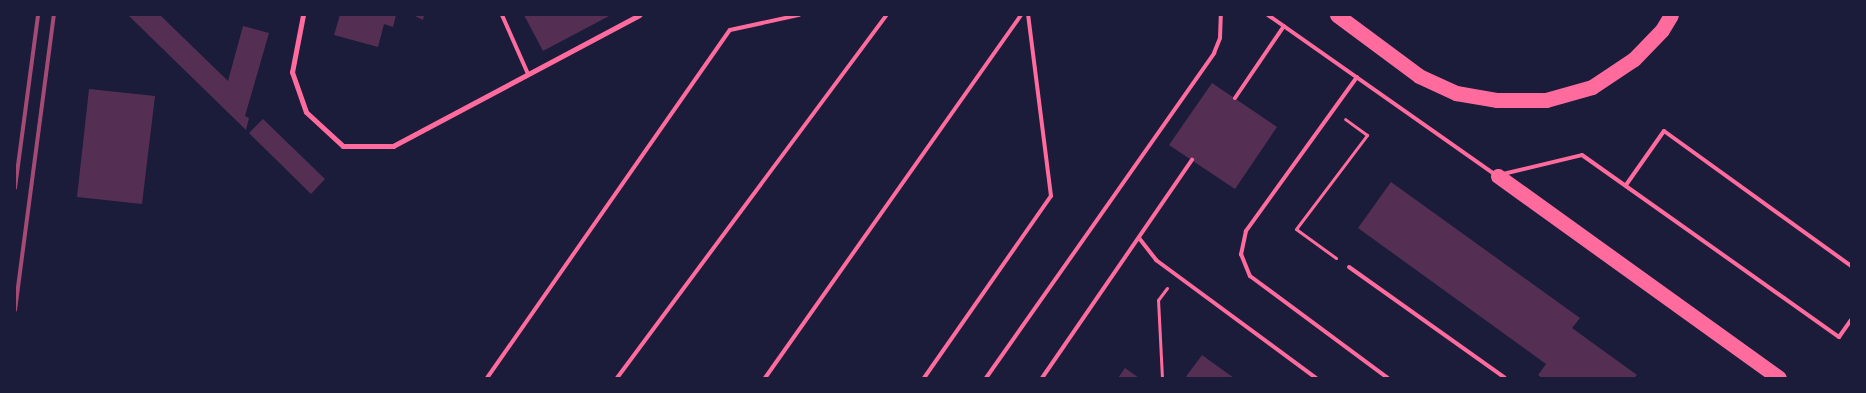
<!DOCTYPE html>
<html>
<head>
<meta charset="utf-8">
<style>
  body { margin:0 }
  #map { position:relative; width:1866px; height:393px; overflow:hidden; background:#1b1b3a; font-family:Georgia,serif }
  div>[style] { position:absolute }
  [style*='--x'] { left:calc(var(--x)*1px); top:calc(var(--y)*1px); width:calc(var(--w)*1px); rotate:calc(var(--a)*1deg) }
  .building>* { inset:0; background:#542f53 }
  .path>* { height:3px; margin:-1.5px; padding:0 1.5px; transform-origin:1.5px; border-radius:1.5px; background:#ff6b9d }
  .service>* { height:4px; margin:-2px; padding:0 2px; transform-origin:2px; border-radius:2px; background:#ff6b9d }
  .minor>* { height:5px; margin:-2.5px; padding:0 2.5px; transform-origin:2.5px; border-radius:2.5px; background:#ff6b9d }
  .motorway>* { height:15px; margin:-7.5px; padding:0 7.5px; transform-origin:7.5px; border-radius:7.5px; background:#ff6b9d }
  .rail>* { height:4px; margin:-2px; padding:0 2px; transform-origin:2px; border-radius:2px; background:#a44b75 }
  span { translate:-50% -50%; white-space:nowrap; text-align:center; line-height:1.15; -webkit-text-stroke:4px #1b1b3a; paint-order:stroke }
  .frame { position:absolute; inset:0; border:16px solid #1b1b3a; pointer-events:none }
</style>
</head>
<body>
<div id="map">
  <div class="building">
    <div style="clip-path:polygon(128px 15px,160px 15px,228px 81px,243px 26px,269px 33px,245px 116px,249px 118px,246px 130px)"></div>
    <div style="clip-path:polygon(340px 15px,396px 15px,393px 27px,384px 24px,378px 47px,334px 35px)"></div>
    <div style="clip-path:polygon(413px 15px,424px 15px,423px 20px)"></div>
    <div style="clip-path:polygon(524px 15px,611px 15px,543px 51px)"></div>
    <div style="clip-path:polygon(1212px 83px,1277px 127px,1235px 189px,1169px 145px)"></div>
    <div style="clip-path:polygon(89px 89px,155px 96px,142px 204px,77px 197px)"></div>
    <div style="clip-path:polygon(263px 119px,325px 179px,311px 194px,249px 133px)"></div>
    <div style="clip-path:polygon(1391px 182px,1580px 318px,1572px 328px,1637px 375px,1634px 378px,1542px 378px,1538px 375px,1546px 364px,1358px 228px)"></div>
    <div style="clip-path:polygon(1202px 355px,1234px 378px,1185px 378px)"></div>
    <div style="clip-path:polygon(1125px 368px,1139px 378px,1118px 378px)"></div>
  </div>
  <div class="path">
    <div style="--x:1336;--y:258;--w:49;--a:-144.1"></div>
    <div style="--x:1296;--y:229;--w:118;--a:-52.9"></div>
    <div style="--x:1367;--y:135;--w:27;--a:-144"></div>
    <div style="--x:1162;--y:378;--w:78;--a:-92.9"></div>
    <div style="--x:1158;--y:300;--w:15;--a:-53"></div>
  </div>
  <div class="service">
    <div style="--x:502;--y:15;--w:64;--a:66.2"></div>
    <div style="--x:1268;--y:15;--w:279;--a:35.1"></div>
    <div style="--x:1357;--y:77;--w:190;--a:125.8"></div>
    <div style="--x:1246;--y:231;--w:24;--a:102"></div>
    <div style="--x:1241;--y:254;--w:24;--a:68"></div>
    <div style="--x:1250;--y:276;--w:172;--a:36.5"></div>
    <div style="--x:1235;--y:98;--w:87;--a:-55.8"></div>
    <div style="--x:1503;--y:174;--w:81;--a:-13.5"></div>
    <div style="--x:1582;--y:155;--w:315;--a:35.3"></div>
    <div style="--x:1839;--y:337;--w:21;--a:-55"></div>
    <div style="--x:1626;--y:185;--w:66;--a:-54.9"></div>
    <div style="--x:1664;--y:131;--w:231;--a:35.8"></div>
    <div style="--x:1139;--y:238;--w:28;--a:52"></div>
    <div style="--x:1156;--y:260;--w:199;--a:36.4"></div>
    <div style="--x:1349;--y:267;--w:191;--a:35.4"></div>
    <div style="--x:487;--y:378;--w:424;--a:-55.1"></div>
    <div style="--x:730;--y:30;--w:71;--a:-12.3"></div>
    <div style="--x:617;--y:378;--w:452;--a:-53.4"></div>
    <div style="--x:765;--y:378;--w:444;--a:-54.8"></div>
    <div style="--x:924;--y:378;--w:222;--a:-55.1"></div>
    <div style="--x:1051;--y:196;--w:182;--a:-97.2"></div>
    <div style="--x:986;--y:378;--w:397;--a:-54.9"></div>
    <div style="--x:1214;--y:53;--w:16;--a:-68"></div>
    <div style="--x:1220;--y:38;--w:23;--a:-88"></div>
    <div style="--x:1042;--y:378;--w:265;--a:-55.5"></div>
  </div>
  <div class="minor">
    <div style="--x:303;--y:15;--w:58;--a:100.9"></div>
    <div style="--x:292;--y:72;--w:42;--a:70.7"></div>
    <div style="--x:306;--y:112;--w:50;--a:42.6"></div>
    <div style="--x:343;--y:146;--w:50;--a:0"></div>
    <div style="--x:393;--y:146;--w:279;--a:-28"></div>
  </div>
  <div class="motorway">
    <div style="--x:1337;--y:15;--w:102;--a:36.6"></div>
    <div style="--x:1419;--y:76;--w:41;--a:24.7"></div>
    <div style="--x:1456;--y:93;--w:42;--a:9.7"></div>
    <div style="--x:1497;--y:100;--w:49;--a:0"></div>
    <div style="--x:1546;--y:100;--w:48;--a:-15.8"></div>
    <div style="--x:1592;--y:87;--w:50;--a:-33.7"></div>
    <div style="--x:1634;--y:59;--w:40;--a:-46"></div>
    <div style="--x:1662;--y:30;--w:17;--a:-59"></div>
    <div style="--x:1498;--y:176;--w:346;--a:35.7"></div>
  </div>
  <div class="rail">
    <div style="--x:15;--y:188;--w:175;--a:-82.4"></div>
    <div style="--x:15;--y:310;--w:298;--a:-82.5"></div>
  </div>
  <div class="frame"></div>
</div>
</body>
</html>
